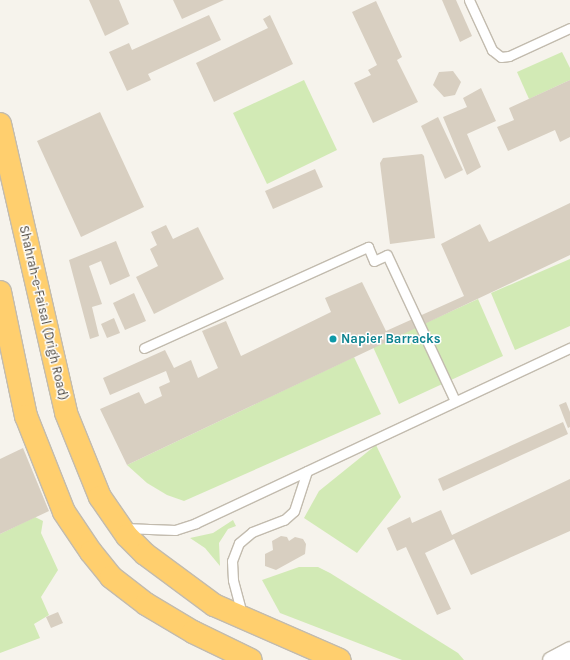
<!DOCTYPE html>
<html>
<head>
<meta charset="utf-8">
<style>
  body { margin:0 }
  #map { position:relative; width:570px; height:660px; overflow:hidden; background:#f6f3ec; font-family:Karla,sans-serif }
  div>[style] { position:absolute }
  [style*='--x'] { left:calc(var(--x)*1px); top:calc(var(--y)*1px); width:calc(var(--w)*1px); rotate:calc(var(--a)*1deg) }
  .green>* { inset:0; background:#d2eab5 }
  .building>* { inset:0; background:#d8cfc1 }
  .roads { filter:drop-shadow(1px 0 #c2bbae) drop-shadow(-1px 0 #c2bbae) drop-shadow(0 1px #c2bbae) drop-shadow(0 -1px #c2bbae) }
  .lane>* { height:9px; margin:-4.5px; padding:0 4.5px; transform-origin:4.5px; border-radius:4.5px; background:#fff }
  .street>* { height:17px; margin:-8.5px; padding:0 8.5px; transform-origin:8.5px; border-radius:8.5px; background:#fff }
  .highway>* { height:22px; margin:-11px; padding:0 11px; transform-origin:11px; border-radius:11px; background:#ffcf6e }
  .dots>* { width:11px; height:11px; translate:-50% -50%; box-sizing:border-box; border:2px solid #fff; border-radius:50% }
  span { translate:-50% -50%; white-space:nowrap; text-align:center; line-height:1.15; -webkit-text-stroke:3px #fff; paint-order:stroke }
  .street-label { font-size:13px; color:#4b4439 }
  .culture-label { font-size:13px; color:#0d838f; font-weight:700 }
  .left { translate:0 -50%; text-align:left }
</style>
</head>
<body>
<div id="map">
  <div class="green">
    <div style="clip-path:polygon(562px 52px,570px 68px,570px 80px,529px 99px,517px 72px)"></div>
    <div style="clip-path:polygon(304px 80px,337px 150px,267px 184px,233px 113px)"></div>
    <div style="clip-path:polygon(570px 259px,570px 326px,515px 350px,491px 293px)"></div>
    <div style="clip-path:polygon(478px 299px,503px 356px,399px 404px,373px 347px)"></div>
    <div style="clip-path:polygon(354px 357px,381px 414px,184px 501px,167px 495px,147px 483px,127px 465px)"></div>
    <div style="clip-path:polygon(376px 445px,401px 497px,357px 553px,304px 518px,319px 491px)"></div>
    <div style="clip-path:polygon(35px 517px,43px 521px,41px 533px,58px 570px,41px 597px,49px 615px,34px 624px,40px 638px,0 653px,0 534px)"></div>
    <div style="clip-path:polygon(233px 520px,236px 526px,228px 529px,219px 543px,220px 566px,205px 548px,190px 538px,213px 533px)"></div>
    <div style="clip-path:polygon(299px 567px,318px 567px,330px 573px,458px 653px,464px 660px,402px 660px,280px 613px,262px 580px)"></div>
  </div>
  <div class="building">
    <div style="clip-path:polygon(89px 0,119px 0,129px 24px,105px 36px)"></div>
    <div style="clip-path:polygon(173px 0,224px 0,182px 19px)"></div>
    <div style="clip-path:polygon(442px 0,456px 0,472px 36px,460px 42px)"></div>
    <div style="clip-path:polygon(376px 1px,402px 57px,397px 60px,418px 102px,373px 123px,354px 83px,371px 75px,368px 70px,377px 65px,352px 12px)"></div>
    <div style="clip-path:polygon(209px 15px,221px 40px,148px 74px,151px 80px,127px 91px,109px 52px,129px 43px,132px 50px)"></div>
    <div style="clip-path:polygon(270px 15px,293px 64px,214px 102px,196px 63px,268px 28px,263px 19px)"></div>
    <div style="clip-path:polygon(453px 71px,461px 82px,455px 95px,444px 97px,433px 85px,439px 72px)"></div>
    <div style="clip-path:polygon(570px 80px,570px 137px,560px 142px,555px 130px,508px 151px,497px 127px,514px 120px,509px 108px)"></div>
    <div style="clip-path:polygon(481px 88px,496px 121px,467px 134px,481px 167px,467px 175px,443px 117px,467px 107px,463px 98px)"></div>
    <div style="clip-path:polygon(100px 112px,144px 207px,81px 237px,37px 141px)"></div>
    <div style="clip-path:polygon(438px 117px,463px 170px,445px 179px,421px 126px)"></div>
    <div style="clip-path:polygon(422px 154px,424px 156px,435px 238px,390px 244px,380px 163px,383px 158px)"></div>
    <div style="clip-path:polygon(315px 169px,323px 187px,273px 209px,265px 191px)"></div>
    <div style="clip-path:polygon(570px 203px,570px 255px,127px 465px,100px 409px,139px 392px,145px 404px,162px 396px,159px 387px,170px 382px,166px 371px,110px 395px,103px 378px,165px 350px,174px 368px,191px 360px,198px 378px,218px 368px,202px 331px,226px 321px,241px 356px,331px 312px,325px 298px,362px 282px,386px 331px,464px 296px,441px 244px,480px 224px,489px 242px)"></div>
    <div style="clip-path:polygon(166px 225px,173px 239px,198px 227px,224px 279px,154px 314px,136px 277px,158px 266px,150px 249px,157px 245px,151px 232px)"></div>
    <div style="clip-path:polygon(116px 241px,130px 276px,110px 285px,101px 261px,89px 266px,102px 304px,92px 307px,99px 336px,90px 339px,69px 260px)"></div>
    <div style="clip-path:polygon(134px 293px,146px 321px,125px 330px,113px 303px)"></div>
    <div style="clip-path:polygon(114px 318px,120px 333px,107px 338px,101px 324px)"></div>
    <div style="clip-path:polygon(566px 402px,570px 412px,570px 427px,568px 428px,559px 405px)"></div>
    <div style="clip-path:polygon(563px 422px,568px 434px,443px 491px,438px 479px)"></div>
    <div style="clip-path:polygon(23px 448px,49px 511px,0 534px,0 459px)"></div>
    <div style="clip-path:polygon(570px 479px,570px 531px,471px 575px,454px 539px,425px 553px,451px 609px,437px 615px,406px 547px,397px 551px,387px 528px,410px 517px,412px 523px,441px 510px,452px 535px)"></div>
    <div style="clip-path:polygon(281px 536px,287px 537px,289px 541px,295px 537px,303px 539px,306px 544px,305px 554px,276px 570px,265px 566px,265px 554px,273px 550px,272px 541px)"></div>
    <div style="clip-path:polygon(58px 612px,63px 623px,51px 628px,46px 617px)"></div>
  </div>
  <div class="roads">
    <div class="lane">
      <div style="--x:469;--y:0;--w:55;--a:65.3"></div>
      <div style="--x:492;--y:50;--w:11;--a:38"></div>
      <div style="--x:501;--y:57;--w:8;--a:-7"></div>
      <div style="--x:509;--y:56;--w:67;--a:-24.7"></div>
      <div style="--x:144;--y:348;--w:246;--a:-24.3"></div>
      <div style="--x:368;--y:247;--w:15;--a:67"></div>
      <div style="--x:374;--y:261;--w:14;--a:-25"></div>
      <div style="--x:387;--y:255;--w:161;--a:65"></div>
      <div style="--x:124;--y:528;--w:51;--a:2.2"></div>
      <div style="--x:175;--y:530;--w:22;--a:-18"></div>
      <div style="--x:196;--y:523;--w:413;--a:-25.1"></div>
      <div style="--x:242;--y:614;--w:35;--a:-105"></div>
      <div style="--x:233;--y:580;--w:19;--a:-93"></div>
      <div style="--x:232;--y:561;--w:19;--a:-69"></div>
      <div style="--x:239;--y:543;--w:17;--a:-40"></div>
      <div style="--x:252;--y:532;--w:34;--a:-21"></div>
      <div style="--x:284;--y:520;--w:13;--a:-42"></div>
      <div style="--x:294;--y:511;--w:42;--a:-72"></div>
    </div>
    <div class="street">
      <div style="--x:551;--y:660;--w:21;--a:-28"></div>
    </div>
    <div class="highway">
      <div style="--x:0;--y:124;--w:296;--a:77.1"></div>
      <div style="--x:66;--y:413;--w:91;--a:68"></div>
      <div style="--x:100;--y:497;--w:47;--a:55.3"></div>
      <div style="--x:127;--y:536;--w:25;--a:45"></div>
      <div style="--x:145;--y:554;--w:86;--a:36.5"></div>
      <div style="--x:214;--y:605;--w:137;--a:23.6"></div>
      <div style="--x:0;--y:292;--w:127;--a:78.2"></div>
      <div style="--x:26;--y:416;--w:103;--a:68.4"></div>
      <div style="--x:64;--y:512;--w:48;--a:56"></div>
      <div style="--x:91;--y:552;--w:32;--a:51"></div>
      <div style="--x:111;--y:577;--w:44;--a:37.6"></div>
      <div style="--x:146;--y:604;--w:55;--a:30.8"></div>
      <div style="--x:193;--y:632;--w:64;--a:25.8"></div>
    </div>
  </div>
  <div class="dots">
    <div style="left:333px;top:339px;background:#0f9aa8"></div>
  </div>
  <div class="street-label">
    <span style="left:43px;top:313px;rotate:77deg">Shahrah-e-Faisal (Drigh Road)</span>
  </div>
  <div class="culture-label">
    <span class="left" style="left:341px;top:339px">Napier Barracks</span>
  </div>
</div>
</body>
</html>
